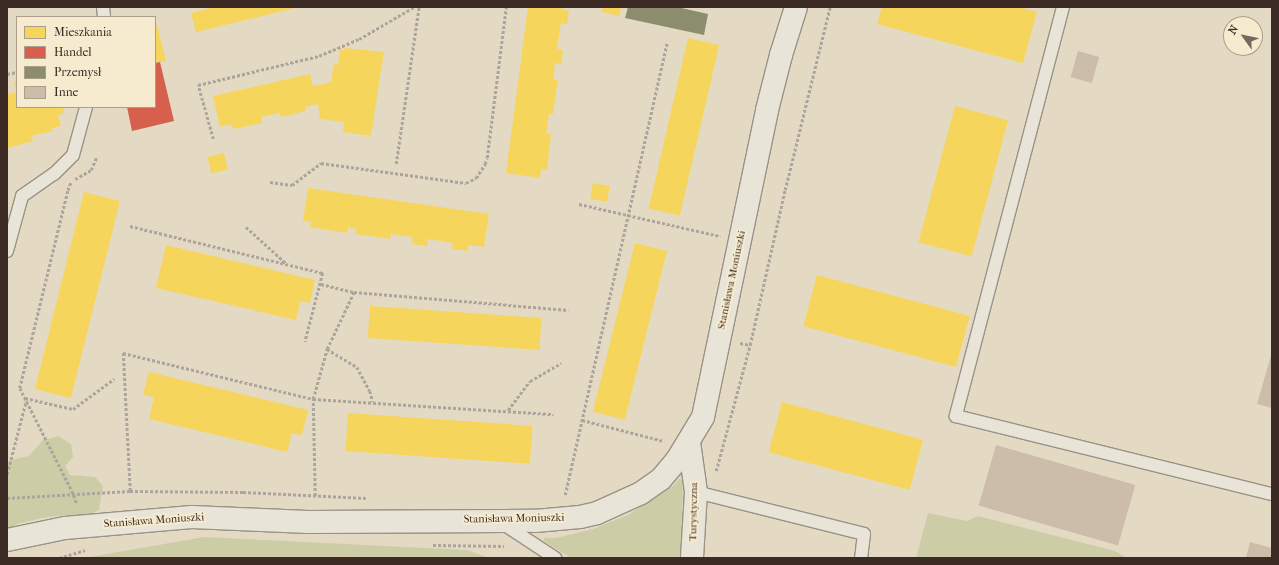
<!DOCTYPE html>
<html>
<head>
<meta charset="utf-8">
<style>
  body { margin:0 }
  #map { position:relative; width:1279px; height:565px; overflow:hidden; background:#e4dac3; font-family:"IM FELL French Canon",serif }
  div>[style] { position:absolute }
  .green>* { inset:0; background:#cccda6 }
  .homes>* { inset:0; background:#f6d55c; transform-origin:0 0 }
  .shops>* { inset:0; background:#d6604d }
  .industry>* { inset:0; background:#8c8c6e }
  .building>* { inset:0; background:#cbbdaa; transform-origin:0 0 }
  .path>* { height:2.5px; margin-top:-1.25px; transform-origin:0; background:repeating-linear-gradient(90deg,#aba59d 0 3px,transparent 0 5px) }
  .roads { filter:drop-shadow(1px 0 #9a9285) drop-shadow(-1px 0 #9a9285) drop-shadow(0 1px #9a9285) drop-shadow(0 -1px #9a9285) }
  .lane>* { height:12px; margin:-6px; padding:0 6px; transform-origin:6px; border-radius:6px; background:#e9e4d8 }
  .street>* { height:22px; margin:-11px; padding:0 11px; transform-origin:11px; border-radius:11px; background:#e9e4d8 }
  .secondary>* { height:22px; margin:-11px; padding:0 11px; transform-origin:11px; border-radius:11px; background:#e9e4d8 }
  span { translate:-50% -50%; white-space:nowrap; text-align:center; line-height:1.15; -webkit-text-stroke:4px #f7ebcf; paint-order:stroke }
  .street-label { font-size:11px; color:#3b2b24 }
  .frame { position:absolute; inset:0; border:8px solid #3b2b24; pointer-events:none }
  .legend { position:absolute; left:16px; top:16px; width:140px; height:92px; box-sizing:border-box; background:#f7ebcf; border:1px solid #ac9e8b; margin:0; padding:5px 7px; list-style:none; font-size:12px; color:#3b2b24 }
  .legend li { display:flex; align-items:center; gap:8px; height:20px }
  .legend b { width:20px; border:1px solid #ac9e8b }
  .north { position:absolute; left:1223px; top:16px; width:40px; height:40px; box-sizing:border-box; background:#f7ebcf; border:1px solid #ac9e8b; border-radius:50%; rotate:303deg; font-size:11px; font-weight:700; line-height:16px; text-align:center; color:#3b2b24 }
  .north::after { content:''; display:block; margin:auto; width:14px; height:18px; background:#76685c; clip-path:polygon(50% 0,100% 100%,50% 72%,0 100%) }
</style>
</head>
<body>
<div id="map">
  <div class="green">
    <i style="clip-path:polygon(58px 436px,71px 444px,73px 457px,65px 466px,70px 475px,95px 477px,103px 486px,99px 510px,86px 516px,66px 515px,42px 518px,17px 524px,7px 531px,7px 467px,10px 460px,29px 456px,43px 440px)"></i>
    <i style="clip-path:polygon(680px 478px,683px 481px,681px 558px,571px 558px,544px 541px,544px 538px,556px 538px,593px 529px,628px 515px,673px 486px)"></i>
    <i style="clip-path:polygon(928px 513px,967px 521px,978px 516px,1115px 551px,1127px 558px,916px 558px)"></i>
    <i style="clip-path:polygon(204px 537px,467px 550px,489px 558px,84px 558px)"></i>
  </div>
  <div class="homes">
    <i style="clip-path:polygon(215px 7px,295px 7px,295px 8px,196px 32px,191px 13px)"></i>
    <i style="clip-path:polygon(528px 7px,563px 7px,562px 10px,569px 11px,567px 24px,561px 23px,557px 49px,563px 50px,561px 64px,555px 63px,553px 79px,558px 80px,553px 114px,549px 114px,546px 134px,551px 134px,547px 170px,541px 169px,540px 178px,506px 173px)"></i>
    <i style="clip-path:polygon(603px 7px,621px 7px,619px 16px,602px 12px)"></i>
    <i style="clip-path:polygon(882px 7px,1019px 7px,1037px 12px,1023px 63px,877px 24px)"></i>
    <i style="clip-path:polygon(155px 25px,157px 25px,166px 61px,155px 63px)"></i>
    <i style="left:688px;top:38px;width:32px;height:175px;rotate:13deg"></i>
    <i style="clip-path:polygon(345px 48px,384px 52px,371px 136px,343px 132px,344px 122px,320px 119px,318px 104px,305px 107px,306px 111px,281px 117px,280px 113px,261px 117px,262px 123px,233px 129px,231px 124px,220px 127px,213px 96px,310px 74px,313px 86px,331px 82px,334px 64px,338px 65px,340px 50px,344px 50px)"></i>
    <i style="clip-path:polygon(17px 81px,17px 107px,63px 107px,64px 113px,58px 115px,61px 126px,52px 128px,53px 131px,31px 136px,33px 141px,7px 148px,7px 94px,16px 92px,14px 82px)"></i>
    <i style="left:955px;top:106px;width:55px;height:141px;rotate:15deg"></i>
    <i style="left:224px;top:153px;width:17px;height:17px;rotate:77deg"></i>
    <i style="left:593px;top:183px;width:17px;height:16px;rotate:10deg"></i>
    <i style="clip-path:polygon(308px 188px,489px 214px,484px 247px,468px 245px,467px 251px,452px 249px,453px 243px,428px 239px,427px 246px,412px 244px,413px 237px,391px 234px,390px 239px,355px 234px,356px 229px,348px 227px,347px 233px,310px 227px,311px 222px,303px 221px)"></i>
    <i style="left:84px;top:192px;width:37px;height:203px;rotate:14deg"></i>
    <i style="left:635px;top:243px;width:33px;height:174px;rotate:14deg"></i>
    <i style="clip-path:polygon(166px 245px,315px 280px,310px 303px,300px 301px,296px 320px,156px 288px)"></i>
    <i style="left:817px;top:275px;width:158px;height:53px;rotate:15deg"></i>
    <i style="left:370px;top:306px;width:172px;height:32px;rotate:4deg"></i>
    <i style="clip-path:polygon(149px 372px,308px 410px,302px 435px,292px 433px,287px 452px,149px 419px,154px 397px,143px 395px)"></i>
    <i style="left:782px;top:402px;width:146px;height:52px;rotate:15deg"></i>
    <i style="left:348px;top:413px;width:185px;height:38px;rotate:4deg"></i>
  </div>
  <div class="shops">
    <i style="clip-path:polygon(160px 62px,174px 121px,132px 131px,127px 107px,155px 107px,155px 63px)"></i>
  </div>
  <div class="industry">
    <i style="clip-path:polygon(628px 7px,677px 7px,708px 14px,704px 35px,625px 18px)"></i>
  </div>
  <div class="building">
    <i style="left:1078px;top:51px;width:22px;height:27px;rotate:16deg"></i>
    <i style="clip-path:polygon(1272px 352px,1272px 408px,1257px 404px)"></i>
    <i style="left:996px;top:445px;width:145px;height:63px;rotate:16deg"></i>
    <i style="clip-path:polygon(1250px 542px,1272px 548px,1272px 558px,1246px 558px)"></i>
  </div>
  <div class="path">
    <i style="left:7px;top:74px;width:10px;rotate:-11deg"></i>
    <i style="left:213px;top:139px;width:56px;rotate:-105.5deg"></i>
    <i style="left:198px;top:85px;width:124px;rotate:-13.5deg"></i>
    <i style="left:319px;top:56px;width:43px;rotate:-23deg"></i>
    <i style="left:359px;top:39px;width:64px;rotate:-30.2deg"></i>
    <i style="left:396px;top:164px;width:159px;rotate:-81.7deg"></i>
    <i style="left:75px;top:179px;width:18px;rotate:-29deg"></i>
    <i style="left:91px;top:170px;width:15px;rotate:-67deg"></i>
    <i style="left:270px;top:182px;width:22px;rotate:8deg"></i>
    <i style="left:292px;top:185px;width:36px;rotate:-37deg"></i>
    <i style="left:321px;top:163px;width:146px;rotate:7.9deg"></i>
    <i style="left:466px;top:183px;width:11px;rotate:-27deg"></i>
    <i style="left:476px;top:178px;width:17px;rotate:-57deg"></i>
    <i style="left:485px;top:164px;width:6px;rotate:-72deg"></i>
    <i style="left:487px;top:158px;width:152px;rotate:-82.8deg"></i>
    <i style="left:71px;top:183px;width:9px;rotate:111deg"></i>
    <i style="left:68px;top:191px;width:203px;rotate:103.7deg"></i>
    <i style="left:20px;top:388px;width:120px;rotate:63.2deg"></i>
    <i style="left:74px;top:495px;width:10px;rotate:73deg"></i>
    <i style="left:579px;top:204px;width:145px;rotate:12.8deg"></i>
    <i style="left:130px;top:226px;width:199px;rotate:13.7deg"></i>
    <i style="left:323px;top:273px;width:71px;rotate:104.6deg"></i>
    <i style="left:246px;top:227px;width:54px;rotate:42deg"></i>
    <i style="left:321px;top:284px;width:34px;rotate:14deg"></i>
    <i style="left:354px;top:292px;width:215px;rotate:4.8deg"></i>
    <i style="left:740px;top:343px;width:10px;rotate:11deg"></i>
    <i style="left:327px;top:349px;width:35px;rotate:31deg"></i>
    <i style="left:357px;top:367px;width:27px;rotate:62deg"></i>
    <i style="left:370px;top:391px;width:11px;rotate:75deg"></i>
    <i style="left:25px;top:398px;width:49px;rotate:12.9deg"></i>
    <i style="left:73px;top:409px;width:51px;rotate:-36.2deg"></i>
    <i style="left:508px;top:410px;width:36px;rotate:-53deg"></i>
    <i style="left:530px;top:381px;width:36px;rotate:-30deg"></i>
    <i style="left:582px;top:420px;width:85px;rotate:14.4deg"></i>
    <i style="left:716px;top:471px;width:131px;rotate:-74.9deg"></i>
    <i style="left:750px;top:345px;width:159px;rotate:-77.3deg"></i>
    <i style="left:785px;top:190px;width:188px;rotate:-76.2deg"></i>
    <i style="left:7px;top:474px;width:75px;rotate:-75.4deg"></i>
    <i style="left:130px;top:491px;width:138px;rotate:-92.9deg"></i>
    <i style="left:123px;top:353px;width:195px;rotate:13.6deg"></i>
    <i style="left:313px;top:399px;width:241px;rotate:3.6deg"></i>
    <i style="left:565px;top:495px;width:463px;rotate:-77.3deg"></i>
    <i style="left:315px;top:496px;width:97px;rotate:-91.2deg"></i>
    <i style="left:313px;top:399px;width:52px;rotate:-74.4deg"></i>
    <i style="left:327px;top:349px;width:63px;rotate:-64.7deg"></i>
    <i style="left:7px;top:498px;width:123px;rotate:-3.3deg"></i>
    <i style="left:130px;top:491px;width:113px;rotate:0.5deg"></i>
    <i style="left:243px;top:492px;width:123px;rotate:2.8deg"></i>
    <i style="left:433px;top:545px;width:71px;rotate:0.8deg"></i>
    <i style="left:59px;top:558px;width:27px;rotate:-17deg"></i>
  </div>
  <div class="roads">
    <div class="lane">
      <i style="left:103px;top:7px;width:10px;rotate:84deg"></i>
      <i style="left:1063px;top:7px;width:423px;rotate:104.7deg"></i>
      <i style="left:956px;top:416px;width:325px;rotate:13.9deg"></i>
      <i style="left:7px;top:251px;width:57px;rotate:-74.7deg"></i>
      <i style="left:22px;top:196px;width:39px;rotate:-35deg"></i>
      <i style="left:54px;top:174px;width:27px;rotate:-45deg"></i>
      <i style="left:73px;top:155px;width:50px;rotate:-74.8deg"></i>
      <i style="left:696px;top:492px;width:173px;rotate:14deg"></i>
      <i style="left:864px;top:534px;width:24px;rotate:97deg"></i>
      <i style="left:502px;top:523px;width:64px;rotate:33.4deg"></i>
    </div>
    <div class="street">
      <i style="left:689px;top:442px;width:50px;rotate:82deg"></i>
      <i style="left:696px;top:492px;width:66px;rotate:93.5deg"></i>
    </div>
    <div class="secondary">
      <i style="left:7px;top:540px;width:59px;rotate:-11.7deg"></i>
      <i style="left:65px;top:528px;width:127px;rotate:-5deg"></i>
      <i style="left:192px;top:517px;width:116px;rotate:2.5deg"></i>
      <i style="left:308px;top:522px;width:227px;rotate:-0.3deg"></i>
      <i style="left:535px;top:521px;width:45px;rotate:-5.1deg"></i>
      <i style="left:580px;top:517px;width:17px;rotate:-13deg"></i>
      <i style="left:597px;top:513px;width:48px;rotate:-24.4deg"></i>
      <i style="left:641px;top:493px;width:24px;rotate:-35deg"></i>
      <i style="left:661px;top:479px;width:25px;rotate:-50deg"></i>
      <i style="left:677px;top:460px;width:50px;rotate:-58.8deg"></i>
      <i style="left:703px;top:417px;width:314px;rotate:-78.2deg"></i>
      <i style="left:767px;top:110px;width:57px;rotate:-75.7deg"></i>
      <i style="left:781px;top:55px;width:50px;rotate:-72.6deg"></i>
    </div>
  </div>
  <div class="street-label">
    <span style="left:732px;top:280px;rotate:-78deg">Stanisława Moniuszki</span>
    <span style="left:694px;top:512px;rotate:-89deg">Turystyczna</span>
    <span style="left:514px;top:519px;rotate:-1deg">Stanisława Moniuszki</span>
    <span style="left:154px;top:521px;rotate:-4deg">Stanisława Moniuszki</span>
  </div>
  <div class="frame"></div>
  <ul class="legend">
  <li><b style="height:11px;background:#f6d55c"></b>Mieszkania</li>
  <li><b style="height:11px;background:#d6604d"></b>Handel</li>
  <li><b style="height:11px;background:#8c8c6e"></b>Przemysł</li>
  <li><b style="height:11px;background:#cbbdaa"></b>Inne</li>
  </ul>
  <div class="north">N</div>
</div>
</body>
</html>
